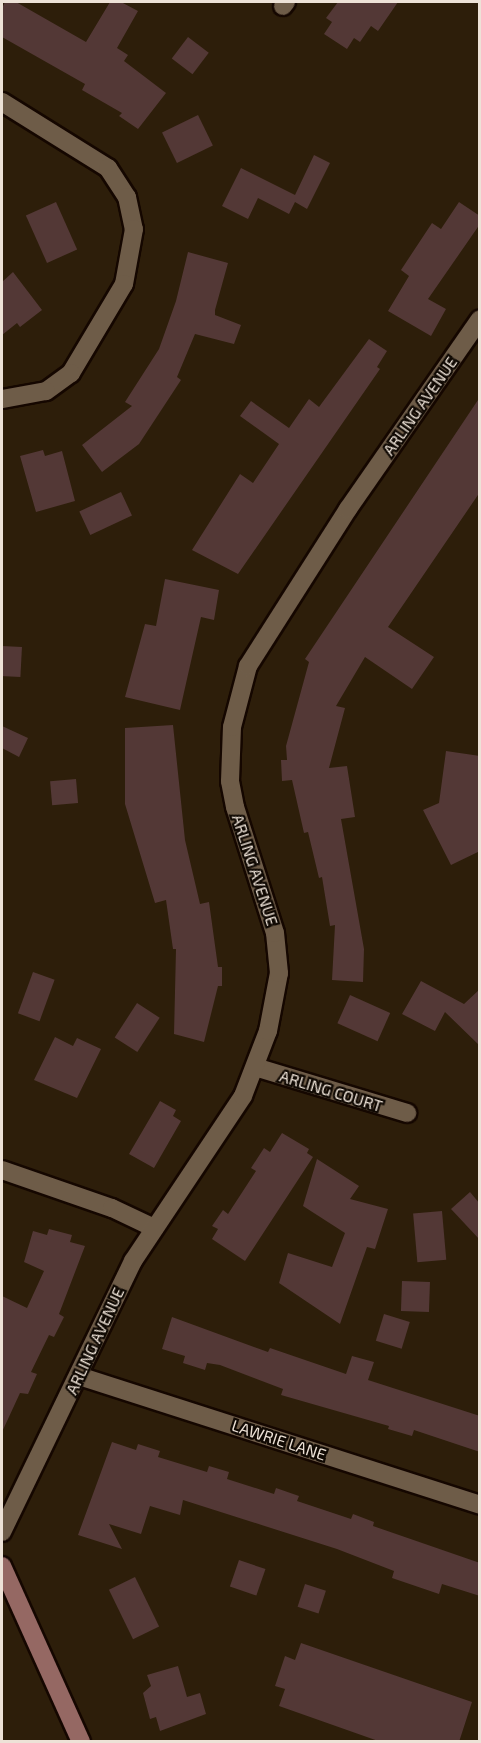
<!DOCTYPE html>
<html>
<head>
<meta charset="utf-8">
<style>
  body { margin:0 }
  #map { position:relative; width:481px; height:1743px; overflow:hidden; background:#2d1e0a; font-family:"Exo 2",sans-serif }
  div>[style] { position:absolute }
  .building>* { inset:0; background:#533836; transform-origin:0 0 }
  .roads { filter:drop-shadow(2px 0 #150700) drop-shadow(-2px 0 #150700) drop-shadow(0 2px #150700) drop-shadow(0 -2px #150700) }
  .street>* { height:18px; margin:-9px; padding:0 9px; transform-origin:9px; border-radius:9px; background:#6e5c48 }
  .secondary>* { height:18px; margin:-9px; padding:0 9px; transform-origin:9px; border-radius:9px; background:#956863 }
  span { translate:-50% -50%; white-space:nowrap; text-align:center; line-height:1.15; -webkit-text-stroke:4.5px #100903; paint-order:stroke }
  .street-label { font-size:16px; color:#ede2d7 }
  .frame { position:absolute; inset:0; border:3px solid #ede2d7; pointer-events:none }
</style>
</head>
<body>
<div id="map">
  <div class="building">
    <i style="clip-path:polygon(5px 2px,16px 2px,86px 42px,110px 2px,121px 2px,138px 11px,117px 48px,128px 55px,124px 61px,166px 93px,138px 129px,119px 116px,122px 113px,82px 90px,85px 84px,2px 37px,2px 8px)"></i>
    <i style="clip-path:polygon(338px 2px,398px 2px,378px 31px,371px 26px,360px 42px,354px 38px,347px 49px,324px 34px,332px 22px,326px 18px)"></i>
    <i style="left:188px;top:37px;width:26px;height:27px;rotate:37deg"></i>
    <i style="left:198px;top:115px;width:34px;height:40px;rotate:64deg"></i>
    <i style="clip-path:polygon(314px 155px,330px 163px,307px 209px,295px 202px,289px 214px,258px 198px,248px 219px,222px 206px,241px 168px,295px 195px)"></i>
    <i style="left:56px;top:202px;width:52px;height:33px;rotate:66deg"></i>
    <i style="clip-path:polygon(459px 202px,480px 216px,480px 224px,428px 299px,446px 309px,431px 336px,388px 311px,409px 276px,401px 270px,432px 223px,441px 229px)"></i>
    <i style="clip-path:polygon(188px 252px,228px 263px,215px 310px,215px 315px,241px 325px,234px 344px,195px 334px,177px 377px,181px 380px,139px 444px,102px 472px,82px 445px,132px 406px,125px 402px,159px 349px,176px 301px)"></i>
    <i style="clip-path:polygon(13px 272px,42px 310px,20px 327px,17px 323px,2px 335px,2px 282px)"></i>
    <i style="clip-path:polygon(369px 339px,387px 351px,377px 367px,380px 369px,238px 574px,192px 550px,240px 474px,253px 483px,279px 444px,240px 416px,251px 401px,289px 428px,309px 399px,319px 407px)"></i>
    <i style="clip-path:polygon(480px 397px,480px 492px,388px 627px,434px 657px,412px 689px,365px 657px,336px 706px,345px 708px,329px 768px,347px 766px,355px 817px,341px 819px,364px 949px,363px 982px,332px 980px,335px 925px,330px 926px,322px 877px,319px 878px,308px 832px,304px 833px,292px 780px,282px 781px,281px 760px,287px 760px,286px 746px,309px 662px,305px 659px)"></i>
    <i style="clip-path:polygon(43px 450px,45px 456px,62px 451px,75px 501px,36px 512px,20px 456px)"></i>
    <i style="left:121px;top:492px;width:26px;height:46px;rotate:65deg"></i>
    <i style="clip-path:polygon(165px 579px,219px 590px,214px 620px,201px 617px,180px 710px,125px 697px,145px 624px,156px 626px)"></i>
    <i style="left:2px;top:646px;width:20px;height:30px;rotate:3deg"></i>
    <i style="clip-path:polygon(173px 725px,185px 840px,200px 904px,209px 902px,218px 967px,222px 967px,222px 986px,218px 986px,204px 1042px,174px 1034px,176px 949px,173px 949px,166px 900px,155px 903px,125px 804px,125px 728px)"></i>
    <i style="clip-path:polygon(2px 726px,28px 738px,19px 757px,2px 748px)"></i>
    <i style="clip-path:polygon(446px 751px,480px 756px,480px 851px,451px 865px,423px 810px,439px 803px)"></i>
    <i style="left:76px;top:779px;width:24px;height:26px;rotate:85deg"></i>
    <i style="left:33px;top:972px;width:23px;height:44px;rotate:20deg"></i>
    <i style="clip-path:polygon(421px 981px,464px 1004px,480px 989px,480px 1046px,445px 1012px,435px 1031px,402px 1014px)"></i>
    <i style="left:350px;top:995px;width:44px;height:31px;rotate:24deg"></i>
    <i style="left:137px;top:1003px;width:27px;height:41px;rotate:33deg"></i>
    <i style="clip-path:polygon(55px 1037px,73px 1046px,77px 1038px,101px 1049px,77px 1098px,34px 1080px)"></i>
    <i style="clip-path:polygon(160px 1101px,176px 1110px,173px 1116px,181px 1121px,154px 1168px,129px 1154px)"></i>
    <i style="clip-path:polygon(282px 1133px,309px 1149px,307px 1153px,313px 1157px,245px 1261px,212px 1239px,218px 1229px,212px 1226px,223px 1210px,228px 1214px,256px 1171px,251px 1168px,264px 1148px,270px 1152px)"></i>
    <i style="clip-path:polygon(317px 1159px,359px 1186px,350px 1199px,388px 1209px,375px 1249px,367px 1247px,340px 1324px,279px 1283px,288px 1253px,332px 1267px,345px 1233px,303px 1206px)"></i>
    <i style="clip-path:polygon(470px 1192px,480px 1204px,480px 1240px,451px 1209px)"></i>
    <i style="left:442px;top:1211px;width:49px;height:29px;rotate:85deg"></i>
    <i style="clip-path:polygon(49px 1229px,72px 1235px,70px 1242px,85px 1246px,59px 1314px,64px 1317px,54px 1337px,49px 1335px,31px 1372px,37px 1374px,28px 1394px,20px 1393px,2px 1432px,2px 1296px,27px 1308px,44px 1271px,24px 1262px,33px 1231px,47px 1235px)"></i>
    <i style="left:402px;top:1281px;width:28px;height:30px;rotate:2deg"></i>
    <i style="left:384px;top:1314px;width:27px;height:28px;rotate:17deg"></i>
    <i style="clip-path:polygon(172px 1317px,268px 1352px,270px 1348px,346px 1374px,352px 1356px,374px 1362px,368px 1380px,480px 1416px,480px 1452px,414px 1430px,412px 1436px,388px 1429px,389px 1426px,281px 1395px,283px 1389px,220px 1365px,207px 1363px,205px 1370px,183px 1363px,185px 1356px,162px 1349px)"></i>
    <i style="clip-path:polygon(112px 1442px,136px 1450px,138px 1444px,160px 1451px,158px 1457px,207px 1472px,209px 1466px,229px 1472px,227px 1479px,274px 1494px,276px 1488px,299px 1496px,297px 1501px,351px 1519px,353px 1514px,374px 1522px,373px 1526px,480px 1563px,480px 1596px,442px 1584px,439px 1594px,392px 1578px,394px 1571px,337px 1549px,183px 1500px,180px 1515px,150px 1506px,141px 1534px,109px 1524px,122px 1549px,78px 1535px)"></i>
    <i style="left:239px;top:1560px;width:28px;height:28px;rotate:19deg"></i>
    <i style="left:135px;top:1577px;width:55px;height:29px;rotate:64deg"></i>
    <i style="left:305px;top:1584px;width:22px;height:24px;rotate:18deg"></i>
    <i style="clip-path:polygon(301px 1643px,472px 1702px,459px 1742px,381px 1742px,279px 1706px,285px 1689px,275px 1686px,285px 1656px,295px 1660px)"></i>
    <i style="clip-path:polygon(178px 1666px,187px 1697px,200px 1693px,206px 1714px,160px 1731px,156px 1717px,150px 1719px,143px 1693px,151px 1686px,147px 1675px)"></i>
  </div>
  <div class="roads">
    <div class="street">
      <i style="left:283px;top:6px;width:5px;rotate:-53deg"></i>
      <i style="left:2px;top:102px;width:125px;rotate:31.9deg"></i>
      <i style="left:108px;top:168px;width:35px;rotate:57deg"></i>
      <i style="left:127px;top:197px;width:33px;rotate:78deg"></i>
      <i style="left:134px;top:229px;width:56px;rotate:100.3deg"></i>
      <i style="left:124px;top:284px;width:104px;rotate:120.8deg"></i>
      <i style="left:71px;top:373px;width:31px;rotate:144deg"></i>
      <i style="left:46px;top:391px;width:45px;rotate:169.7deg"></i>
      <i style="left:255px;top:1067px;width:159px;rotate:16.8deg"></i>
      <i style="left:2px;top:1170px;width:116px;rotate:19.1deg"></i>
      <i style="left:112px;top:1208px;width:47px;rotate:25.5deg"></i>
      <i style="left:79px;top:1376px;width:421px;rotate:17.8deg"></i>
      <i style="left:2px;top:1532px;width:301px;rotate:-64.2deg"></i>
      <i style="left:133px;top:1261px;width:198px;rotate:-56.3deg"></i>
      <i style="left:243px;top:1096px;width:70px;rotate:-69deg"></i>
      <i style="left:268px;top:1031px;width:59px;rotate:-79.3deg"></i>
      <i style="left:279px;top:973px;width:40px;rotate:-95.7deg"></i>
      <i style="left:275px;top:933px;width:132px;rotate:-107.6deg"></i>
      <i style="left:235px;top:807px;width:26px;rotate:-101deg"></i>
      <i style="left:230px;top:781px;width:54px;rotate:-87.9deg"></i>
      <i style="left:232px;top:727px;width:63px;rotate:-75.3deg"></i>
      <i style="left:248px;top:666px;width:186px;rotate:-57.5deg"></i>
      <i style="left:348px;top:509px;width:231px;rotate:-55.2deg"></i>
    </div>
    <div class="secondary">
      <i style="left:2px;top:1566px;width:193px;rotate:65.8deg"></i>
    </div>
  </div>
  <div class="street-label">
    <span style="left:420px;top:406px;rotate:-55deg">ARLING AVENUE</span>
    <span style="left:255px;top:870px;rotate:72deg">ARLING AVENUE</span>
    <span style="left:331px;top:1091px;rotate:17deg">ARLING COURT</span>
    <span style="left:95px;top:1341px;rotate:-65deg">ARLING AVENUE</span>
    <span style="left:279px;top:1440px;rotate:18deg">LAWRIE LANE</span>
  </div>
  <div class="frame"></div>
</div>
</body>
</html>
